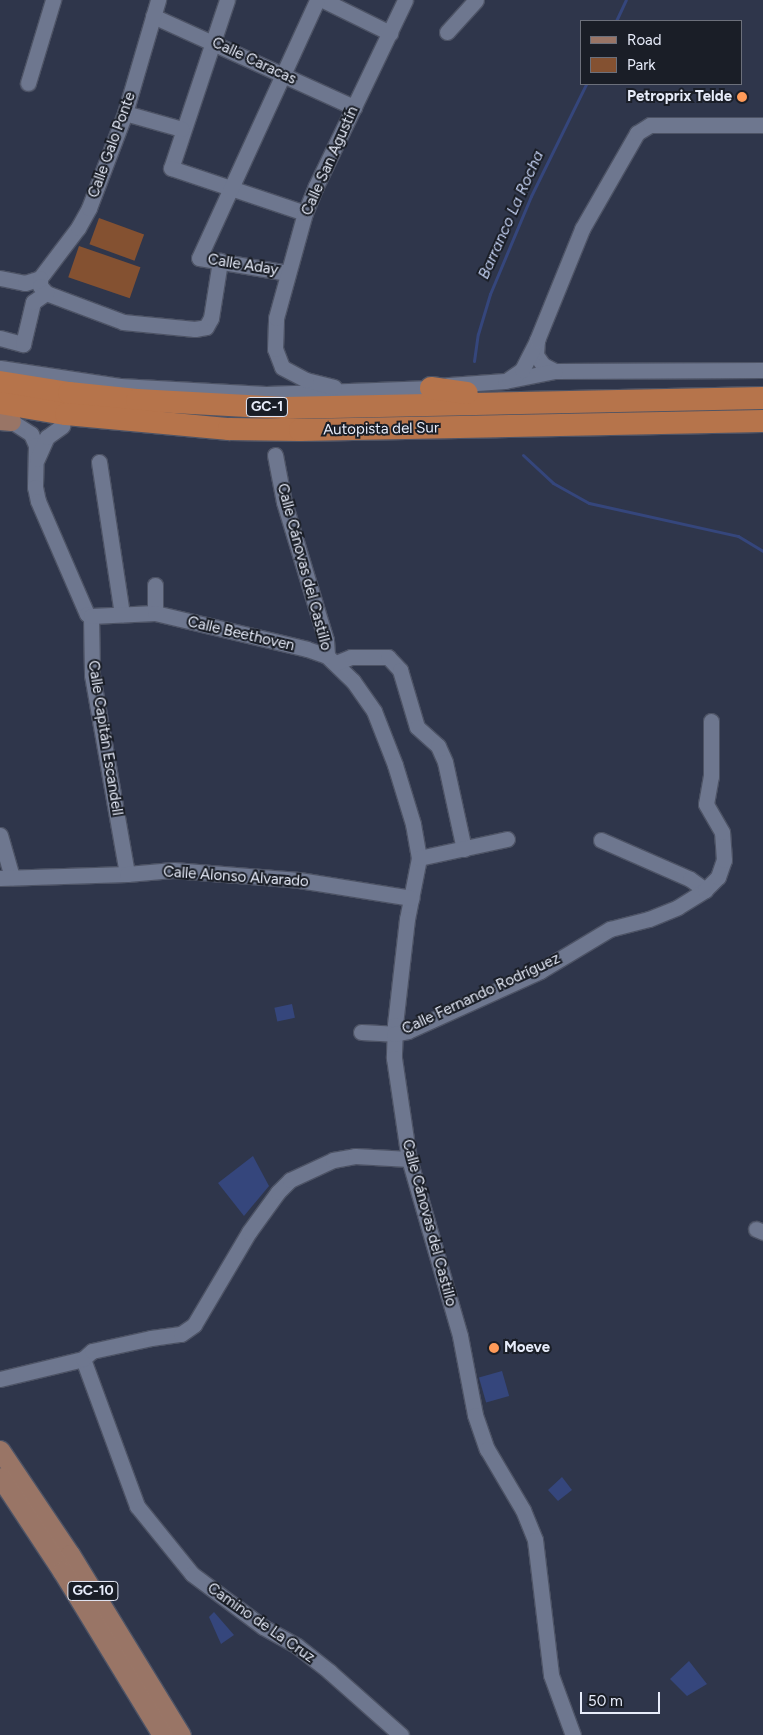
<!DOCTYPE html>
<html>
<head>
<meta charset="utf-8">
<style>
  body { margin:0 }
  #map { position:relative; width:763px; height:1735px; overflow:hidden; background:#2f364b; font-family:Figtree,sans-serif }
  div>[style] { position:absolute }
  .green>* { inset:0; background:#845131; transform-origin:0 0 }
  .water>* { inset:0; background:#35467c; transform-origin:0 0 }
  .stream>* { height:3px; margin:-1.5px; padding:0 1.5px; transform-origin:1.5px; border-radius:1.5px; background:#35467c }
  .roads { filter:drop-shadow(1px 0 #4d5365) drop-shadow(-1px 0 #4d5365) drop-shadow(0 1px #4d5365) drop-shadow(0 -1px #4d5365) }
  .minor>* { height:15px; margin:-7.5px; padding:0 7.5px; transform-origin:7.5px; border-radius:7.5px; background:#6e778f }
  .major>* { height:19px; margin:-9.5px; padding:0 9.5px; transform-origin:9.5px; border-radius:9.5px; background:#997566 }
  .highway>* { height:22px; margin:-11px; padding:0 11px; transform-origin:11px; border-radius:11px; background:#b6744b }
  .dots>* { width:14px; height:14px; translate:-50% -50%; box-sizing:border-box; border:2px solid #1a1e27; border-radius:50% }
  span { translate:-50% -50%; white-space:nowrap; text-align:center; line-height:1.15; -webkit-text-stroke:4px #1a1e27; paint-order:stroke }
  .shield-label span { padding:1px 4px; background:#1a1e27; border:1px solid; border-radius:4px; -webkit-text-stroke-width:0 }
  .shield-label { font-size:14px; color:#e7ecfa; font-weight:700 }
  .street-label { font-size:15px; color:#e7ecfa }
  .poi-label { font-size:15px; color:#e7ecfa; font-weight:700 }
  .right { translate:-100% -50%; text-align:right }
  .left { translate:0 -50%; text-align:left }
  .water-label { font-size:16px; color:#c3d0f2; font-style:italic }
  .legend { position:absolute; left:580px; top:20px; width:162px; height:65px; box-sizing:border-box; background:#1a1e27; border:1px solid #6c707b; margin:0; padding:6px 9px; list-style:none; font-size:15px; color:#e7ecfa }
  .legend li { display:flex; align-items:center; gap:10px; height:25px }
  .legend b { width:25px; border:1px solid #6c707b }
  .scale { position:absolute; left:580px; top:1692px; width:80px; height:22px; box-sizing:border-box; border:2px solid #e7ecfa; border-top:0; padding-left:6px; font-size:15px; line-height:18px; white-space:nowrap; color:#e7ecfa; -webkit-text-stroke:4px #1a1e27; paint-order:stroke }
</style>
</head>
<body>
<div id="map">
  <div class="green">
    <i style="left:99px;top:218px;width:48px;height:28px;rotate:20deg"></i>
    <i style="left:79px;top:246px;width:65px;height:33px;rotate:19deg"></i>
  </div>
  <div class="water">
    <i style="left:292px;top:1004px;width:14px;height:18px;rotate:78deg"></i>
    <i style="clip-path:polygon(253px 1156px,269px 1186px,244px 1216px,218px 1183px)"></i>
    <i style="left:502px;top:1371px;width:26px;height:24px;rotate:74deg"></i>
    <i style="clip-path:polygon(562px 1477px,572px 1490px,558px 1501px,548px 1490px)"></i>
    <i style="clip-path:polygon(214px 1612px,234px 1635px,221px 1644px,209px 1617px)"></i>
    <i style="clip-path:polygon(689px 1661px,707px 1684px,687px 1696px,670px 1679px)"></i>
  </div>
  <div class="stream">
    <i style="left:616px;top:21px;width:23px;rotate:-65deg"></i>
    <i style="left:474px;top:361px;width:27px;rotate:-82deg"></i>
    <i style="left:478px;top:334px;width:42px;rotate:-73.3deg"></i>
    <i style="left:490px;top:294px;width:106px;rotate:-67.3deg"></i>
    <i style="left:531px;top:196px;width:125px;rotate:-63.8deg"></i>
    <i style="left:523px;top:455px;width:41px;rotate:43deg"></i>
    <i style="left:553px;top:483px;width:41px;rotate:29.1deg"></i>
    <i style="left:589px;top:503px;width:153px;rotate:12.5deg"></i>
    <i style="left:738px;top:536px;width:29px;rotate:31deg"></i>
  </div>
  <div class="roads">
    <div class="minor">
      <i style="left:227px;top:0;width:177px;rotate:108.4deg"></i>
      <i style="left:171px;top:168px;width:141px;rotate:18.6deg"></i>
      <i style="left:323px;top:0;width:75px;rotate:26.2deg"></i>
      <i style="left:153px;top:16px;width:221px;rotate:24.4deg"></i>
      <i style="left:447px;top:32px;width:43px;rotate:-47.8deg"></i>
      <i style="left:28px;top:83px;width:87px;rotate:-73.2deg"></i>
      <i style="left:125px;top:113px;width:59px;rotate:15.7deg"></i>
      <i style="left:288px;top:273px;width:90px;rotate:-170.4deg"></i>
      <i style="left:199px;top:258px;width:284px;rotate:-65.4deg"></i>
      <i style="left:0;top:278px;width:25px;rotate:11deg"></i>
      <i style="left:25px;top:283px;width:16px;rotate:-18deg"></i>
      <i style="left:40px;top:278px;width:63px;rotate:-52.8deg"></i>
      <i style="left:78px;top:228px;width:23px;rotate:-61deg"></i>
      <i style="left:89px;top:208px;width:102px;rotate:-69.2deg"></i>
      <i style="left:125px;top:113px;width:118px;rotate:-73.7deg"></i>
      <i style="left:40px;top:278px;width:8px;rotate:90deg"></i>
      <i style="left:40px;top:286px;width:9px;rotate:49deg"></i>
      <i style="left:46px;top:293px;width:82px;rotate:20.6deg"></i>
      <i style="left:123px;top:322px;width:72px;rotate:5.6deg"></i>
      <i style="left:195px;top:329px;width:11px;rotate:-10deg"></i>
      <i style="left:206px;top:327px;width:10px;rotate:-61deg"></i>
      <i style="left:211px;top:318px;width:58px;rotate:-81deg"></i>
      <i style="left:0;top:338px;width:24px;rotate:15deg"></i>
      <i style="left:23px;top:344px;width:43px;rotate:-76.6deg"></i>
      <i style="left:33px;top:302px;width:16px;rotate:-35deg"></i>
      <i style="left:537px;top:340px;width:15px;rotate:94deg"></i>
      <i style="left:536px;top:355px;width:12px;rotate:55deg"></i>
      <i style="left:543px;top:365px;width:13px;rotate:27deg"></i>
      <i style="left:555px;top:371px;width:208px;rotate:-0.3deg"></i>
      <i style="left:0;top:368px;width:121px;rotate:8.5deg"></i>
      <i style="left:120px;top:386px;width:146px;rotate:3.1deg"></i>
      <i style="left:266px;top:394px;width:165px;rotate:-2.1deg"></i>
      <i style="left:431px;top:388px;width:18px;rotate:-9deg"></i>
      <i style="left:449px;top:385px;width:56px;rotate:-4.1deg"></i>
      <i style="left:505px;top:381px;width:51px;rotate:-11.3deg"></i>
      <i style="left:509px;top:379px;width:16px;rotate:-35deg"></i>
      <i style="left:522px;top:370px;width:34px;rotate:-63deg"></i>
      <i style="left:537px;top:340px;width:120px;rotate:-67.9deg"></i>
      <i style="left:582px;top:229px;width:111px;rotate:-60.2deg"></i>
      <i style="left:637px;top:133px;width:15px;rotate:-32deg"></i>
      <i style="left:650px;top:125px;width:113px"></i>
      <i style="left:334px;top:387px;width:29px;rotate:-166deg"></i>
      <i style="left:306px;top:380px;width:27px;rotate:-152deg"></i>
      <i style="left:282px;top:367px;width:19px;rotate:-111deg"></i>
      <i style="left:275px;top:349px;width:31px;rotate:-88deg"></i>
      <i style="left:276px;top:318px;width:109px;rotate:-74.6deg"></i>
      <i style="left:305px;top:213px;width:29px;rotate:-68deg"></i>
      <i style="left:316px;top:186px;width:206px;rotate:-64.4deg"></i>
      <i style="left:11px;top:421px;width:24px;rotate:33deg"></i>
      <i style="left:31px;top:434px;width:12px;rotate:66deg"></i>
      <i style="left:36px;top:445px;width:42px;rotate:91.4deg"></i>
      <i style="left:35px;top:487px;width:14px;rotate:78deg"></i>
      <i style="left:38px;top:501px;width:123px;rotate:66.6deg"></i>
      <i style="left:87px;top:614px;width:4px;rotate:27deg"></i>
      <i style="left:91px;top:616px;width:59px;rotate:89deg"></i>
      <i style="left:92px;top:675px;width:202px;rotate:80deg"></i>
      <i style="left:275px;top:455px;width:48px;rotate:79.2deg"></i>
      <i style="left:284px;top:502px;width:144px;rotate:73.1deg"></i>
      <i style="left:326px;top:640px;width:16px;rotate:86deg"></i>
      <i style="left:327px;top:656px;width:36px;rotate:44deg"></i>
      <i style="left:353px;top:681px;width:37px;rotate:55deg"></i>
      <i style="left:374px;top:711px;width:58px;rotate:68.7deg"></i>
      <i style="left:395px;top:765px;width:62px;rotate:73deg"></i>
      <i style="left:413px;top:824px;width:35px;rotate:80deg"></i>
      <i style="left:419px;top:858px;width:62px;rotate:101.1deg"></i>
      <i style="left:407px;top:919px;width:107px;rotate:96.5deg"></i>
      <i style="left:395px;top:1025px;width:33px;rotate:92deg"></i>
      <i style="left:394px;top:1058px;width:102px;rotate:81.6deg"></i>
      <i style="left:409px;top:1159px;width:184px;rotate:73.9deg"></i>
      <i style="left:460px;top:1336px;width:80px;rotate:79.2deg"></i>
      <i style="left:475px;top:1415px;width:36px;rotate:71deg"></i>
      <i style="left:487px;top:1449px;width:71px;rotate:59.5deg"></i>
      <i style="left:523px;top:1510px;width:32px;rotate:68deg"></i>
      <i style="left:535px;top:1540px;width:136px;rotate:83.2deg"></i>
      <i style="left:551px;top:1675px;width:64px;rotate:69.9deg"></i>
      <i style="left:37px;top:459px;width:24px;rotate:-66deg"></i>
      <i style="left:47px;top:437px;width:19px;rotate:-36deg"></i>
      <i style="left:99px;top:462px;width:154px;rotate:81.4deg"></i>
      <i style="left:155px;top:613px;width:28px;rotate:-90deg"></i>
      <i style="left:91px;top:616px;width:64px;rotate:-2.7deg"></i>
      <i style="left:155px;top:613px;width:156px;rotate:13.3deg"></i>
      <i style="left:307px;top:649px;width:21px;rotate:19deg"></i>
      <i style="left:336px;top:663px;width:16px;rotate:-22deg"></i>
      <i style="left:351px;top:657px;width:37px"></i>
      <i style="left:388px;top:657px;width:18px;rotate:47deg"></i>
      <i style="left:400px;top:670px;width:59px;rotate:73.4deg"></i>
      <i style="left:417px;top:727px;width:28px;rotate:42deg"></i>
      <i style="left:438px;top:746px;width:17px;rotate:66deg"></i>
      <i style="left:445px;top:762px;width:89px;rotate:77.7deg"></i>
      <i style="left:0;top:835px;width:44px;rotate:74.1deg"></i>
      <i style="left:601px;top:840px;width:97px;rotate:23.7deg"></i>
      <i style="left:690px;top:879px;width:19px;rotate:36deg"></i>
      <i style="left:419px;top:858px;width:90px;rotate:-12.2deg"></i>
      <i style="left:0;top:878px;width:127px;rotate:-1.8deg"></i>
      <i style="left:127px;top:874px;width:46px;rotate:-5deg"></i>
      <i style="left:173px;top:870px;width:126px;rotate:4.5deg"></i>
      <i style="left:299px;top:880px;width:114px;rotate:9.1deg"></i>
      <i style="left:361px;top:1032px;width:33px;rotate:3deg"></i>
      <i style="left:394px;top:1034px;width:14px;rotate:-12deg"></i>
      <i style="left:408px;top:1031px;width:145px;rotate:-24.4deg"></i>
      <i style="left:540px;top:971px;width:82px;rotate:-31deg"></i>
      <i style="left:610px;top:929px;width:40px;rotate:-14.4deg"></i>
      <i style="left:649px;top:919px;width:31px;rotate:-22deg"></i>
      <i style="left:678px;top:907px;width:32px;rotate:-32deg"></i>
      <i style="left:705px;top:890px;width:18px;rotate:-45deg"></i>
      <i style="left:718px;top:877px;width:18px;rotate:-71deg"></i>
      <i style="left:724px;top:860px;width:28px;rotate:-94deg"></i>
      <i style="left:722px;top:832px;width:32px;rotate:-120deg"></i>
      <i style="left:706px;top:804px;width:28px;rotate:-80deg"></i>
      <i style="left:711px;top:776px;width:55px;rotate:-90deg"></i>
      <i style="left:756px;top:1229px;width:8px;rotate:23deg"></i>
      <i style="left:83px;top:1359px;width:157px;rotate:69.8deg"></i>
      <i style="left:137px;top:1506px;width:87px;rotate:51deg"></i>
      <i style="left:192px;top:1574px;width:89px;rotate:36.7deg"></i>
      <i style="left:263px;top:1627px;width:39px;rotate:29deg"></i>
      <i style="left:297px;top:1646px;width:42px;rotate:38.2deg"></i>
      <i style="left:330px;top:1672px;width:95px;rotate:41.6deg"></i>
      <i style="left:0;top:1379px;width:85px;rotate:-13.5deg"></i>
      <i style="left:83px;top:1359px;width:12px;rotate:-42deg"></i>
      <i style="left:92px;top:1351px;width:60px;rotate:-12.4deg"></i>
      <i style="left:151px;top:1338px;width:30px;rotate:-8deg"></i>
      <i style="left:181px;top:1334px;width:16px;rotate:-35deg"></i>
      <i style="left:194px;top:1325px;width:108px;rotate:-59.4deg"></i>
      <i style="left:249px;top:1232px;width:49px;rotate:-54.1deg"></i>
      <i style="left:278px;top:1192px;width:17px;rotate:-45deg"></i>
      <i style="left:290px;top:1180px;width:47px;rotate:-24.9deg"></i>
      <i style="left:333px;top:1160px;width:22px;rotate:-10deg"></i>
      <i style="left:355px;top:1156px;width:54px;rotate:3.2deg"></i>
    </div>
    <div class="major">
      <i style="left:0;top:420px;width:11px;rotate:5deg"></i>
      <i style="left:0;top:1450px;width:125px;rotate:56.1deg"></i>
      <i style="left:70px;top:1554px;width:212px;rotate:58.5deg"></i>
      <i style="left:0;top:1477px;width:113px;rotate:56.6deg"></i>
      <i style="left:62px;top:1571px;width:192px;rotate:58.6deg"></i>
    </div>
    <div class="highway">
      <i style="left:0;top:382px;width:70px;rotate:9.1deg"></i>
      <i style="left:69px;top:393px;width:68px;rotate:5.9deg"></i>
      <i style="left:137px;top:400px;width:147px;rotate:3.1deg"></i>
      <i style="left:284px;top:408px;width:479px;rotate:-1.2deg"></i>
      <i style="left:431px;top:388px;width:36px;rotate:8deg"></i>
      <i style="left:0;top:403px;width:67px;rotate:9.5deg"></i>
      <i style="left:66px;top:414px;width:164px;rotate:5.3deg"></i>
      <i style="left:229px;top:429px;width:71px;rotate:0.8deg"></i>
      <i style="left:300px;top:430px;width:463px;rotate:-1.1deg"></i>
    </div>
  </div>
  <div class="dots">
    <i style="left:742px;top:97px;background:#ff9b59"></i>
    <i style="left:494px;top:1348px;background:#ff9b59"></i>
  </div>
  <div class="shield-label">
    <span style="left:267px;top:407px">GC-1</span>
    <span style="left:93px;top:1591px">GC-10</span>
  </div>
  <div class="street-label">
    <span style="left:254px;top:61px;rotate:25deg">Calle Caracas</span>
    <span style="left:112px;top:145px;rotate:-70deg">Calle Galo Ponte</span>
    <span style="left:330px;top:161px;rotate:-66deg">Calle San Agustín</span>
    <span style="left:243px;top:265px;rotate:9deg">Calle Aday</span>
    <span style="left:381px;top:429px;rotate:-1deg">Autopista del Sur</span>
    <span style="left:304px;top:567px;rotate:75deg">Calle Cánovas del Castillo</span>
    <span style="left:241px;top:634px;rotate:13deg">Calle Beethoven</span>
    <span style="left:105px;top:738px;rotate:81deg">Calle Capitán Escandell</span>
    <span style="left:236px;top:877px;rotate:4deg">Calle Alonso Alvarado</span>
    <span style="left:481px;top:994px;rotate:-25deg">Calle Fernando Rodríguez</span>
    <span style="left:429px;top:1223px;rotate:75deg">Calle Cánovas del Castillo</span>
    <span style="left:261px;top:1623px;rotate:35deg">Camino de La Cruz</span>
  </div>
  <div class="poi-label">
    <span class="right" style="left:732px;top:97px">Petroprix Telde</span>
    <span class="left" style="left:504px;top:1348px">Moeve</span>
  </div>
  <div class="water-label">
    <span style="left:511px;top:215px;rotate:-66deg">Barranco La Rocha</span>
  </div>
  <ul class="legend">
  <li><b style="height:6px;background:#997566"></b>Road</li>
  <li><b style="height:14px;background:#845131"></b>Park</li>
  </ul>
  <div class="scale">50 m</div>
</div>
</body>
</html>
